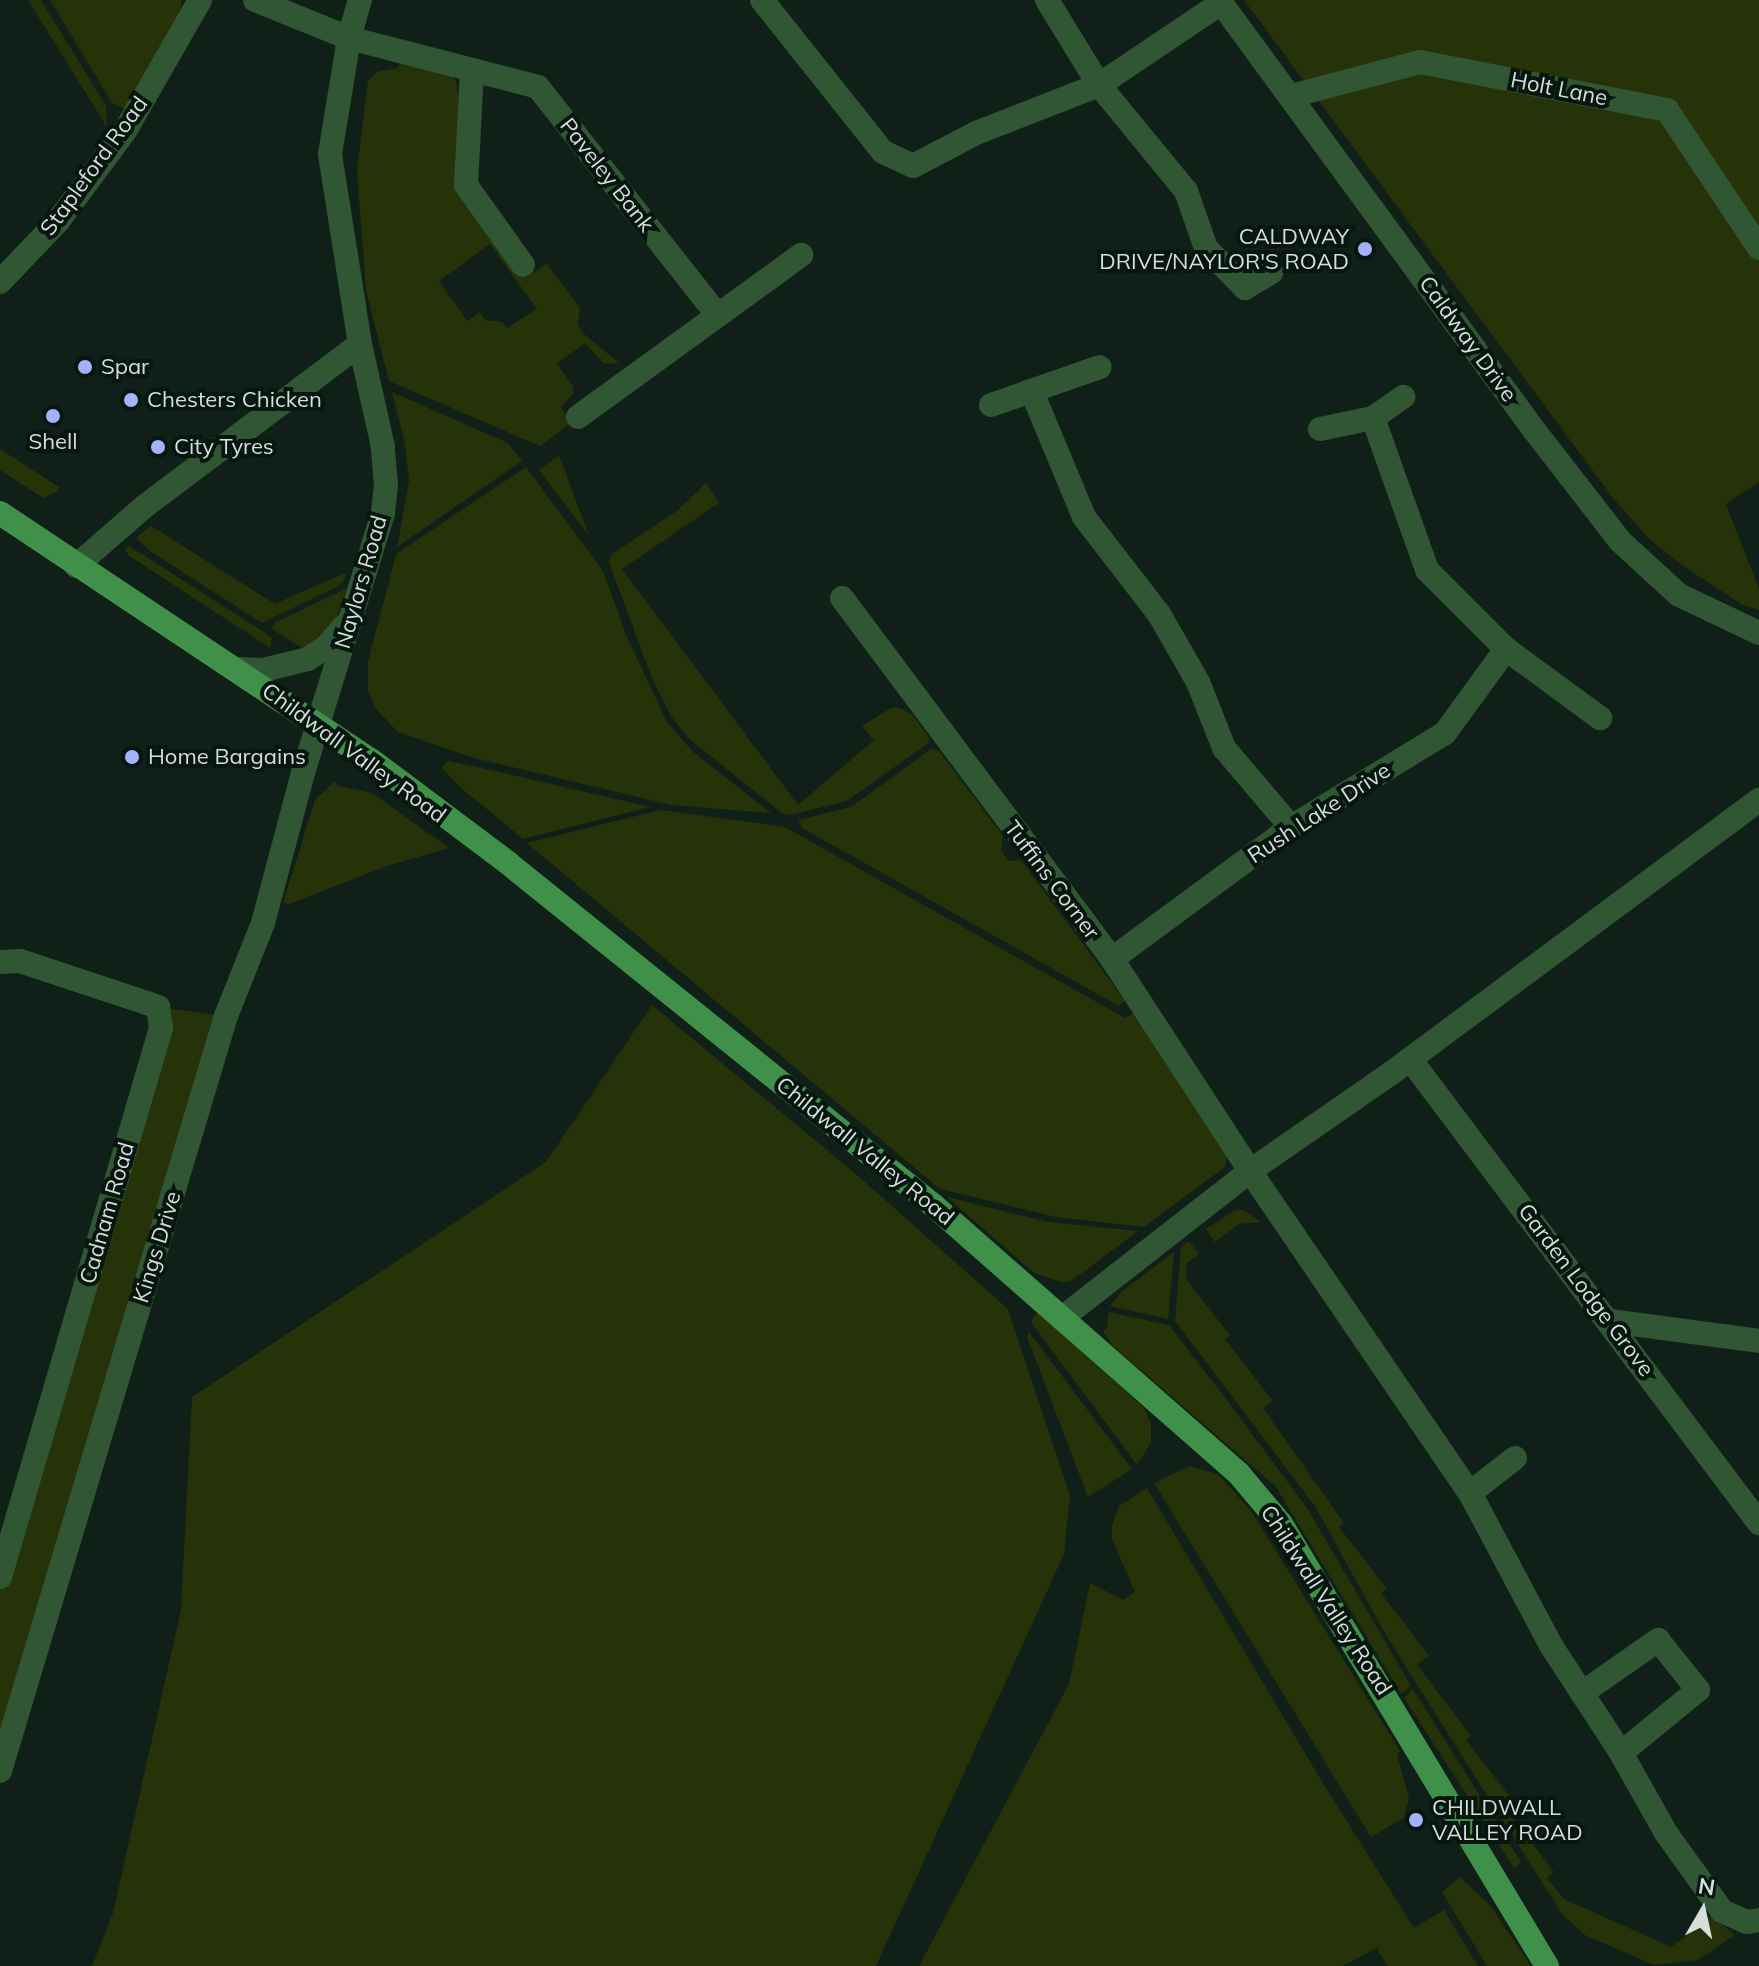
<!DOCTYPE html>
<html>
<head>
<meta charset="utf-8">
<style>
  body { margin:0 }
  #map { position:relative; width:1759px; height:1966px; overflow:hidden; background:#111f19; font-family:Mulish,sans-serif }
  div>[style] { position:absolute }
  .green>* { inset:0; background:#263208 }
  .minor>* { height:24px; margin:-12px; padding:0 12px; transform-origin:12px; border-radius:12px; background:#315634 }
  .major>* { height:24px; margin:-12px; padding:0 12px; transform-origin:12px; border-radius:12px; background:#3f9048 }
  .dots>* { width:22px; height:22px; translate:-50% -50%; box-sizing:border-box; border:4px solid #081610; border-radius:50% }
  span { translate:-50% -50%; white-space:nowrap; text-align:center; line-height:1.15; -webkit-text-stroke:8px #081610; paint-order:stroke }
  .street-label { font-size:22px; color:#d5deda }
  .poi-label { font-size:22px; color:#d5deda }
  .right { translate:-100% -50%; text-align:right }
  .left { translate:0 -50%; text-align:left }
  .north { position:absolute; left:1663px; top:1870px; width:80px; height:80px; -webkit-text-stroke:6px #081610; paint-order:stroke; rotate:9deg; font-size:22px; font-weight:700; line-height:32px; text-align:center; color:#d5deda }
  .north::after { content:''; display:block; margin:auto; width:28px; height:36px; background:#d5deda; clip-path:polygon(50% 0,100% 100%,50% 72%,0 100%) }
</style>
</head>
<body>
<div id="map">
  <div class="green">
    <i style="clip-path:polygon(28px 0,41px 0,106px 106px,107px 127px)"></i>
    <i style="clip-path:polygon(50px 0,181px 0,181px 9px,131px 112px,112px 103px)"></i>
    <i style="clip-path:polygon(1244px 0,1759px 0,1759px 482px,1726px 504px,1759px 589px,1759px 610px,1743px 605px,1683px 566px,1649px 539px,1613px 498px)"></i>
    <i style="clip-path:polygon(evenodd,400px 62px,452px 76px,456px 81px,474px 206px,527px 277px,547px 264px,580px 308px,578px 324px,584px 334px,619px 363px,604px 364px,585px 343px,557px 364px,573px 386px,573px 394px,561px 407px,571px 423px,540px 446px,389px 381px,366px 290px,357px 170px,368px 81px,377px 72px,398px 68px,400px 62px,490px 244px,537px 309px,507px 328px,502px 322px,485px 320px,480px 312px,467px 321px,439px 281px,490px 244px)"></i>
    <i style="clip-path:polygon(392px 392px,508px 443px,522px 461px,397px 547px,409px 481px,405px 444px)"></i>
    <i style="clip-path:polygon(0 449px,59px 487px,58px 491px,43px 498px,0 470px)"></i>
    <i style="clip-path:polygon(559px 455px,589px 536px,539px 470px)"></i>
    <i style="clip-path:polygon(526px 467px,603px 571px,627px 637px,667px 722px,693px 752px,771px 813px,671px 805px,474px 758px,398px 732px,375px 708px,368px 690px,368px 662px,396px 554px)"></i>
    <i style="clip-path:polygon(706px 483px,719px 503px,622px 569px,798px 805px,874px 740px,862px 726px,891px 708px,900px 708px,913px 715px,930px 739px,927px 744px,847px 801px,790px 815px,782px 813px,688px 738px,671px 716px,651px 676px,609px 562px,612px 554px,678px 510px)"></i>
    <i style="clip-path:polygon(151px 526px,275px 604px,345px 573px,345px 579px,340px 585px,262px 623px,150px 551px,136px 538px)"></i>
    <i style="clip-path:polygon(129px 546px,264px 632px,272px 638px,270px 648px,128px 555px,125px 549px)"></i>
    <i style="clip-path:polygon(347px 588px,335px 621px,310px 645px,302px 648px,272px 629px,274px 623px)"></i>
    <i style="clip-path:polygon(931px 749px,939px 751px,1003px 836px,1001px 851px,1009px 861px,1021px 860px,1125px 1001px,1119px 1006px,802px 828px,798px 820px,851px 807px)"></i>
    <i style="clip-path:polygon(448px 761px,482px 768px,650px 807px,523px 839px,460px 787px,442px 768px)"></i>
    <i style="clip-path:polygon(335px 781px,337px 786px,372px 793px,449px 848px,387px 866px,289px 904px,283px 903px,315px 800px)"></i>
    <i style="clip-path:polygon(661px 810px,785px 827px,1125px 1018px,1134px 1013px,1227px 1155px,1225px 1167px,1144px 1227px,1056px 1217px,940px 1189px,527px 843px)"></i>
    <i style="clip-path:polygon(652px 1005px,857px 1175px,1008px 1309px,1070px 1495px,1064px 1554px,876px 1966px,92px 1966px,113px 1913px,181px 1610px,192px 1397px,546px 1162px)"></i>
    <i style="clip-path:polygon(158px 1007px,226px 1016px,0 1756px,0 1543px)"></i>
    <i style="clip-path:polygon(947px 1197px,1048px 1222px,1138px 1231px,1082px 1273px,1070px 1281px,1061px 1282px,1034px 1273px)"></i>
    <i style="clip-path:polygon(1235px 1210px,1244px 1210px,1261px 1222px,1239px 1224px,1215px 1242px,1206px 1229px)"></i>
    <i style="clip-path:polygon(1189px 1241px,1199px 1254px,1187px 1263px,1186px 1279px,1230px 1335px,1225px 1339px,1273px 1401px,1263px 1408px,1344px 1523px,1339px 1527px,1387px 1589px,1381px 1593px,1429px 1656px,1417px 1665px,1471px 1736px,1466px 1740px,1514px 1802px,1506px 1809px,1554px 1872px,1547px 1878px,1564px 1899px,1671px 1947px,1711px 1916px,1735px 1935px,1698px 1960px,1654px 1965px,1585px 1935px,1562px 1914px,1387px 1637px,1315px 1506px,1175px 1321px,1181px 1247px)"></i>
    <i style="clip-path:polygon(1174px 1252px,1168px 1319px,1110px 1306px,1122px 1291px)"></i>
    <i style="clip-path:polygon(1037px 1312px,1144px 1408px,1151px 1424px,1151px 1442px,1137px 1465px,1031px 1322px)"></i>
    <i style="clip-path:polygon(1108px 1312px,1169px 1325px,1220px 1391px,1307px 1508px,1411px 1686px,1401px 1694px,1276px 1487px,1112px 1345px,1103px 1332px,1107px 1328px)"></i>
    <i style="clip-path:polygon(1029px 1332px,1132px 1469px,1088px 1497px,1027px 1337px)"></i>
    <i style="clip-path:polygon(1189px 1466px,1218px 1474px,1252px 1512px,1400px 1751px,1397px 1755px,1409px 1798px,1404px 1818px,1371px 1837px,1154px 1483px)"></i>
    <i style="clip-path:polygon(1147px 1488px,1321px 1780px,1414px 1928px,1444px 1910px,1478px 1966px,1388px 1966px,1377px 1950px,1382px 1945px,1343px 1966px,919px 1966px,1069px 1684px,1090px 1583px,1123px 1600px,1135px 1592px,1112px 1539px,1112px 1526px,1119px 1506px)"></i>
    <i style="clip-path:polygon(1413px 1689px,1521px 1862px,1514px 1868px,1404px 1698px)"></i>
    <i style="clip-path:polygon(1460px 1877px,1490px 1905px,1531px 1966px,1487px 1966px,1442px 1892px)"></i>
  </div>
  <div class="minor">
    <i style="left:255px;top:0;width:101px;rotate:22deg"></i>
    <i style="left:349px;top:38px;width:195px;rotate:14.5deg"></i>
    <i style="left:538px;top:87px;width:291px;rotate:51.8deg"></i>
    <i style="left:762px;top:0;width:194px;rotate:51.5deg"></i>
    <i style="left:883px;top:152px;width:33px;rotate:25deg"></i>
    <i style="left:913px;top:166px;width:71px;rotate:-27.6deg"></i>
    <i style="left:976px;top:133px;width:132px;rotate:-21.3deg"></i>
    <i style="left:1099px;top:85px;width:147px;rotate:-33.9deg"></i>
    <i style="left:1047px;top:0;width:100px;rotate:58.5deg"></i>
    <i style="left:1099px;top:85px;width:137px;rotate:50.6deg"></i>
    <i style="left:1186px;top:191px;width:60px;rotate:70.7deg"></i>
    <i style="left:1206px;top:248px;width:56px;rotate:45.7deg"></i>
    <i style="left:1245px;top:288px;width:31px;rotate:-31deg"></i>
    <i style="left:1219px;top:0;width:533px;rotate:53.78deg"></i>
    <i style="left:1534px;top:430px;width:140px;rotate:52.2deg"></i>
    <i style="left:1620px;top:541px;width:80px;rotate:42.5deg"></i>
    <i style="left:1679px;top:595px;width:89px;rotate:25.4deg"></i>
    <i style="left:472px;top:70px;width:115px;rotate:93deg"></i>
    <i style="left:466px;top:185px;width:98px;rotate:54.5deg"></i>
    <i style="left:1291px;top:96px;width:133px;rotate:-14.8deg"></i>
    <i style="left:1420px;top:62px;width:252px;rotate:11deg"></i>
    <i style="left:1667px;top:110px;width:166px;rotate:56.3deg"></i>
    <i style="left:0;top:282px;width:84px;rotate:-46.4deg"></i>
    <i style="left:58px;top:221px;width:112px;rotate:-53.3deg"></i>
    <i style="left:125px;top:131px;width:151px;rotate:-60.2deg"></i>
    <i style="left:1032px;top:392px;width:135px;rotate:67.4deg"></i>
    <i style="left:1084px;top:517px;width:123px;rotate:52.3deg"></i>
    <i style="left:1159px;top:614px;width:78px;rotate:60.2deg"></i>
    <i style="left:1198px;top:682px;width:71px;rotate:68.5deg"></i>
    <i style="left:1224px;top:748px;width:104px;rotate:49.7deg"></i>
    <i style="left:991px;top:405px;width:115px;rotate:-19.2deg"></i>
    <i style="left:578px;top:417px;width:276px;rotate:-36deg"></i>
    <i style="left:1373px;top:418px;width:161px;rotate:70.4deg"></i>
    <i style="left:1427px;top:570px;width:112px;rotate:45deg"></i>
    <i style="left:1506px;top:649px;width:117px;rotate:36.3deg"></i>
    <i style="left:1320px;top:429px;width:54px;rotate:-11.7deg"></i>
    <i style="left:1373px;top:418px;width:37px;rotate:-35deg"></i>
    <i style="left:76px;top:566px;width:91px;rotate:-41deg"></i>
    <i style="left:145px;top:506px;width:269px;rotate:-37deg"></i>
    <i style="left:842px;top:598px;width:451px;rotate:53.2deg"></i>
    <i style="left:1112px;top:959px;width:253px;rotate:56.9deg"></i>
    <i style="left:1250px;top:1171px;width:390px;rotate:55.7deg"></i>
    <i style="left:1470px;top:1493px;width:174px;rotate:62deg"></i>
    <i style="left:1552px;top:1647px;width:126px;rotate:56.9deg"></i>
    <i style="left:1621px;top:1753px;width:92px;rotate:60.6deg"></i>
    <i style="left:1666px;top:1833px;width:96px;rotate:54.3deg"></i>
    <i style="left:1722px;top:1911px;width:27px;rotate:24deg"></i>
    <i style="left:1747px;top:1922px;width:12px;rotate:-9deg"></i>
    <i style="left:235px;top:669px;width:28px;rotate:2deg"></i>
    <i style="left:263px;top:670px;width:46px;rotate:-13.7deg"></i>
    <i style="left:308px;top:659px;width:22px;rotate:-34deg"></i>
    <i style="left:326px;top:647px;width:29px;rotate:-49deg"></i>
    <i style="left:1112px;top:959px;width:222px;rotate:-36.4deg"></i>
    <i style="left:1291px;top:827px;width:180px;rotate:-31.4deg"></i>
    <i style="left:1445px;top:733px;width:104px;rotate:-54deg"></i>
    <i style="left:0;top:962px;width:20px;rotate:-3deg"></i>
    <i style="left:20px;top:961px;width:134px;rotate:18.3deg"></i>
    <i style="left:147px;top:1003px;width:12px;rotate:20deg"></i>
    <i style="left:158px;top:1007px;width:21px;rotate:82deg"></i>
    <i style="left:161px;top:1028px;width:572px;rotate:106.34deg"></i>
    <i style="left:1410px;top:1059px;width:581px;rotate:53.05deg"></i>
    <i style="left:1062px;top:1318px;width:239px;rotate:-38deg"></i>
    <i style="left:1250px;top:1171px;width:170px;rotate:-34.7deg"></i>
    <i style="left:1390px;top:1074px;width:460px;rotate:-36.6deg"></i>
    <i style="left:1610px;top:1321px;width:150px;rotate:7.6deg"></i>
    <i style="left:1470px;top:1493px;width:57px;rotate:-37.9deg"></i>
    <i style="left:1582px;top:1693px;width:93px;rotate:-34.9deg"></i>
    <i style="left:1658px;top:1640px;width:64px;rotate:51.3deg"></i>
    <i style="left:1698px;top:1690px;width:99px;rotate:140.7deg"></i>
    <i style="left:0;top:1771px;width:788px;rotate:-73.34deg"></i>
    <i style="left:226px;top:1016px;width:100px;rotate:-68.3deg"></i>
    <i style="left:263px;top:923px;width:155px;rotate:-75.1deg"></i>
    <i style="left:303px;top:773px;width:272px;rotate:-72.9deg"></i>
    <i style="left:383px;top:513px;width:28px;rotate:-84deg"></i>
    <i style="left:386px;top:485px;width:38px;rotate:-95deg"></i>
    <i style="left:383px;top:447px;width:106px;rotate:-102.6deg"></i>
    <i style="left:360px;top:344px;width:192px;rotate:-99deg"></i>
    <i style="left:330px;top:154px;width:118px;rotate:-80.7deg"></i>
    <i style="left:349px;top:38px;width:40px;rotate:-74deg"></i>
  </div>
  <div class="major">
    <i style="left:0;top:513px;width:446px;rotate:33.7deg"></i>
    <i style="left:371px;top:760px;width:171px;rotate:36.9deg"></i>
    <i style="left:508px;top:863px;width:546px;rotate:38.82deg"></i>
    <i style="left:933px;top:1205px;width:407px;rotate:41.3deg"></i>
    <i style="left:1239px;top:1474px;width:65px;rotate:50deg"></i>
    <i style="left:1281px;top:1524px;width:516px;rotate:58.96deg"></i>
  </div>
  <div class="dots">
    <i style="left:1365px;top:249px;background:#a3b2fd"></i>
    <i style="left:85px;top:367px;background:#a3b2fd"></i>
    <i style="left:131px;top:400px;background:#a3b2fd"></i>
    <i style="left:53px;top:416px;background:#a3b2fd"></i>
    <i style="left:158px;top:447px;background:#a3b2fd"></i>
    <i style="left:132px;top:757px;background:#a3b2fd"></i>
    <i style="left:1416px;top:1820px;background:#a3b2fd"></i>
  </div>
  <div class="street-label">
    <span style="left:1559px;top:89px;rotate:11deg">Holt Lane</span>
    <span style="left:94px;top:166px;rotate:-54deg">Stapleford Road</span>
    <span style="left:607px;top:175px;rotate:52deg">Paveley Bank</span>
    <span style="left:1468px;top:339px;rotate:54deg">Caldway Drive</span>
    <span style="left:361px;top:582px;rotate:-74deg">Naylors Road</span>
    <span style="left:354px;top:753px;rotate:36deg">Childwall Valley Road</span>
    <span style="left:1319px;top:813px;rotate:-33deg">Rush Lake Drive</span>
    <span style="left:1052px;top:880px;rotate:53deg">Tuffins Corner</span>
    <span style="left:865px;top:1151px;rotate:39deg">Childwall Valley Road</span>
    <span style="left:107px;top:1213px;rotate:-74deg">Cadnam Road</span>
    <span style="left:157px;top:1247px;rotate:-73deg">Kings Drive</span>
    <span style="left:1586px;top:1290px;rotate:53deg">Garden Lodge Grove</span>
    <span style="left:1326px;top:1600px;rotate:57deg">Childwall Valley Road</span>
  </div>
  <div class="poi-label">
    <span class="right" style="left:1349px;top:249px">CALDWAY<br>DRIVE/NAYLOR'S ROAD</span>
    <span class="left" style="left:101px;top:367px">Spar</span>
    <span class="left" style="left:147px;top:400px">Chesters Chicken</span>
    <span style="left:53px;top:442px">Shell</span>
    <span class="left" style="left:174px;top:447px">City Tyres</span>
    <span class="left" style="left:148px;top:757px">Home Bargains</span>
    <span class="left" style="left:1432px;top:1820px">CHILDWALL<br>VALLEY ROAD</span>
  </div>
  <div class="north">N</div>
</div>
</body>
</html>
